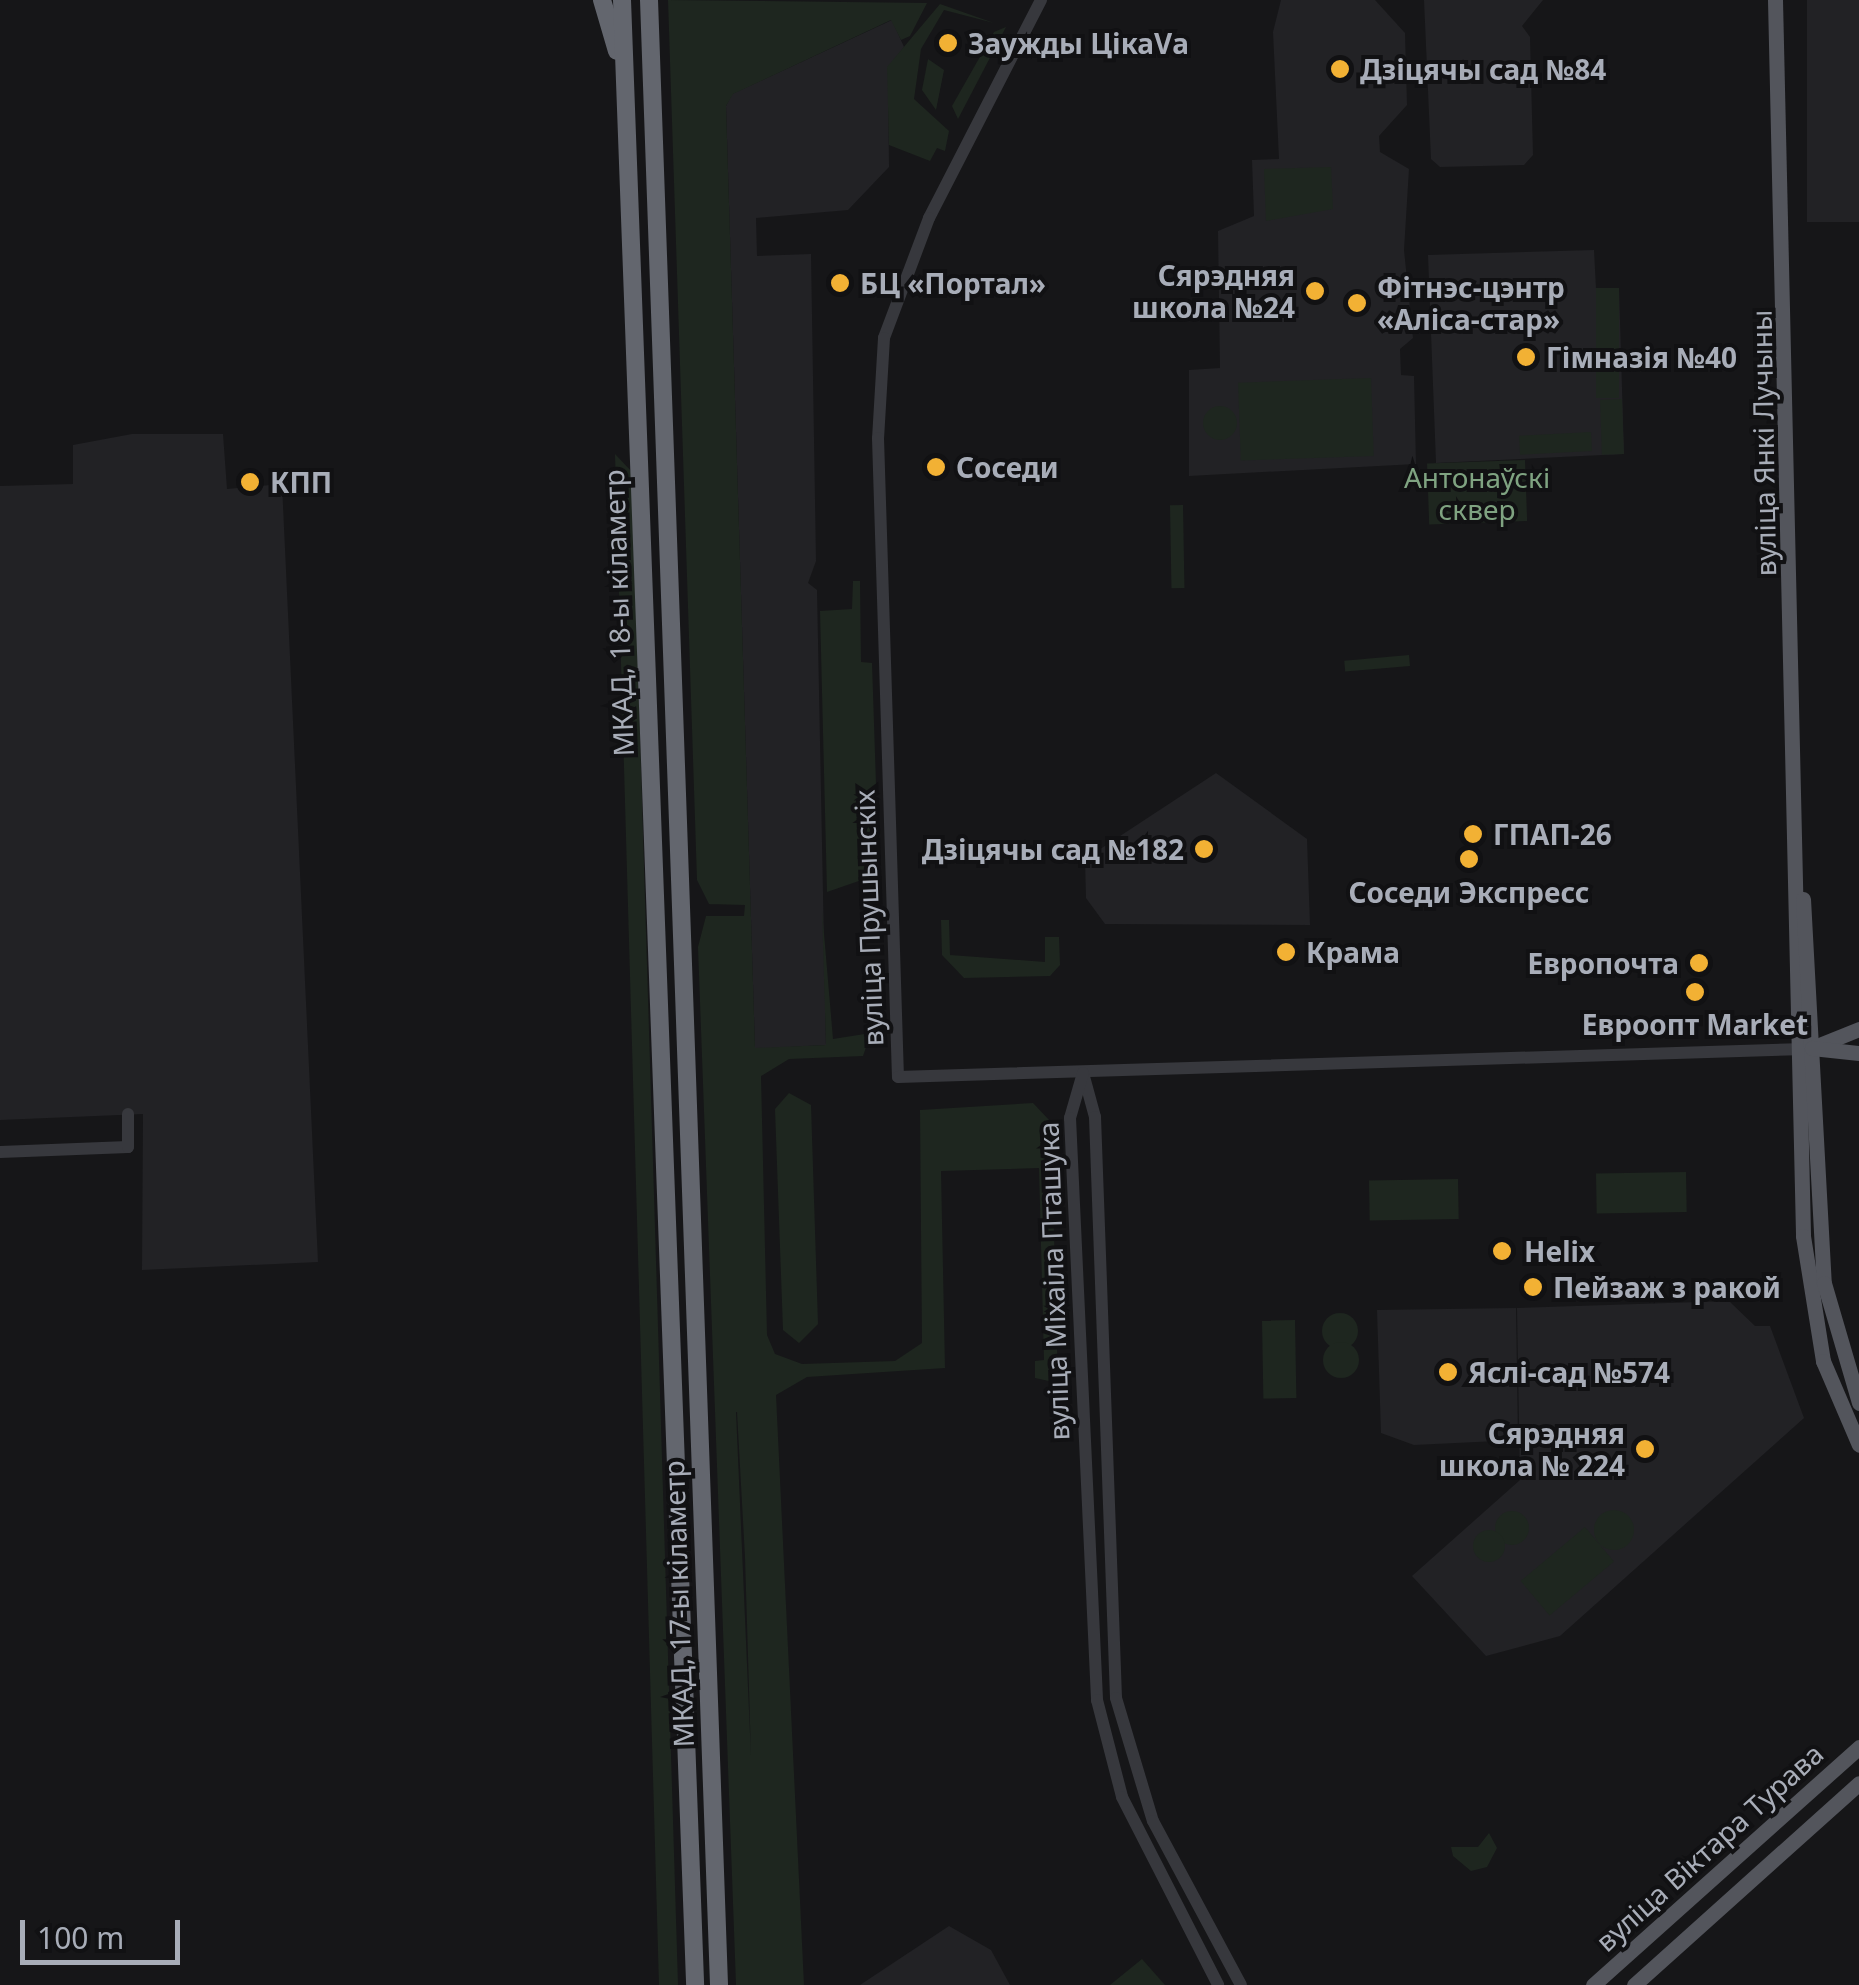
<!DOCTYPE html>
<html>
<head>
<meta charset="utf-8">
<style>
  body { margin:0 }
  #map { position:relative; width:1859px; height:1985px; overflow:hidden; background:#161618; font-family:"Noto Sans",sans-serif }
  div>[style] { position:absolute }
  .built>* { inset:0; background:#222225; transform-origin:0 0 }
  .green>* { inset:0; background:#1e261f; transform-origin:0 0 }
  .round { border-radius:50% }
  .minor>* { height:12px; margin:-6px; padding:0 6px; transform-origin:6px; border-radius:6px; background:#37383d }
  .major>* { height:15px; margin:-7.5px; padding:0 7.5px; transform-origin:7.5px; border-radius:7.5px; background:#53555c }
  .highway>* { height:18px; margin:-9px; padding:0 9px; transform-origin:9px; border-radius:9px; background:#63666e }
  .dots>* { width:28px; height:28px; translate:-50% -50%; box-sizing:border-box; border:5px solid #111113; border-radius:50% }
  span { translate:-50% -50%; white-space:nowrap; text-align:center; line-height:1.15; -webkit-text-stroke:8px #111113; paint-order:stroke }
  .poi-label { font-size:28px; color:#a8adb8; font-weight:700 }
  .left { translate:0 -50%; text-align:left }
  .right { translate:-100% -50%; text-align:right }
  .street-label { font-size:28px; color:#a8adb8 }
  .park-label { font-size:28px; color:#7fa381 }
  .scale { position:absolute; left:20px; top:1920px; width:160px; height:45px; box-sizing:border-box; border:5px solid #a8adb8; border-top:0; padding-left:12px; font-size:30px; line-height:35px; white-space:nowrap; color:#a8adb8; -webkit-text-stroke:8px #111113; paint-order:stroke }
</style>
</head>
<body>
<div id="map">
  <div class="built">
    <i style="clip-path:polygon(1281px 0,1375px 0,1405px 33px,1407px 105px,1379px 136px,1380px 152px,1409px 169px,1404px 250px,1413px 338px,1400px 349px,1401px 375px,1414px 376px,1416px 464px,1189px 476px,1189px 370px,1220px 368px,1218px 231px,1254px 216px,1252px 160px,1279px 159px,1273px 32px)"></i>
    <i style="clip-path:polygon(1424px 0,1543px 0,1522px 26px,1530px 37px,1533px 155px,1524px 165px,1440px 167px,1431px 159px)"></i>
    <i style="left:1807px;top:0;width:52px;height:222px"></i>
    <i style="clip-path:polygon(892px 20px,904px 47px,888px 68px,889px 167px,848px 210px,756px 218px,757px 256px,811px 254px,816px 561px,808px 583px,817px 590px,826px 1045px,755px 1049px,726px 106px,732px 94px)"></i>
    <i style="clip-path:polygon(1594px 250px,1596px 288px,1619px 288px,1624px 454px,1436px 463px,1428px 255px)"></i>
    <i style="clip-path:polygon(132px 434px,223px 434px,227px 489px,282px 484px,318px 1262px,142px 1270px,143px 1114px,0 1120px,0 486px,73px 484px,73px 445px)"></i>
    <i style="clip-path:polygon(1216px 773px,1307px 839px,1310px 925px,1105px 924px,1086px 898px,1085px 859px)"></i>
    <i style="clip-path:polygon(1729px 1301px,1755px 1326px,1770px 1326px,1804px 1418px,1560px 1636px,1486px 1656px,1412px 1576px,1520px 1480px,1517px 1308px)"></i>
    <i style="clip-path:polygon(1516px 1308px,1518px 1440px,1414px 1445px,1381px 1433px,1377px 1310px)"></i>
    <i style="clip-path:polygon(949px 1926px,991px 1950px,1010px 1985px,860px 1985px)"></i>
  </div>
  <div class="green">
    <i style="clip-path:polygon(evenodd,668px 0,927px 3px,910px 36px,901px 40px,891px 20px,733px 94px,726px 106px,755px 1048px,826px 1045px,822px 910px,833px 1039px,871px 1033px,863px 1056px,789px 1059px,761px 1076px,767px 1335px,775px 1354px,802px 1364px,895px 1361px,922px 1343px,920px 1110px,1033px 1103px,1051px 1122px,1058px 1383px,1035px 1378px,1035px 1361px,1044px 1360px,1039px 1168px,941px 1171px,945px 1368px,807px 1377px,776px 1395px,804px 1985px,736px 1985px,698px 947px,706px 916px,744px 916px,745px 905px,709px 904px,697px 880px,668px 0,737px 1412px,745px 1557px,751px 1756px,736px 1412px,737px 1412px)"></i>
    <i style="clip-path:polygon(940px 4px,994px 23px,944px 10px,921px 49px,914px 99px,949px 131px,945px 151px,937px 148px,930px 161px,889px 145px,887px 67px)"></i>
    <i style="clip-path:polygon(1006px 27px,958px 119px,952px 106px,994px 32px)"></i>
    <i style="clip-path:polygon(928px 59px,944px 70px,936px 110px,922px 90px)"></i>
    <i style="clip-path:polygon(1331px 167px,1333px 209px,1266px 221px,1264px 169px)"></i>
    <i style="left:1596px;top:288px;width:23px;height:110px"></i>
    <i style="left:1371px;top:378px;width:78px;height:133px;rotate:88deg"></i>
    <i style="left:1622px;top:399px;width:55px;height:22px;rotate:88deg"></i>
    <i class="round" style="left:1203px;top:406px;width:34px;height:34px"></i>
    <i style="left:1591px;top:432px;width:19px;height:72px;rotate:87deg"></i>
    <i style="clip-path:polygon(615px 454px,632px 472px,678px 1985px,659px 1985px)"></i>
    <i style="left:1525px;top:460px;width:61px;height:98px;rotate:88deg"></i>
    <i style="left:1183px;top:505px;width:83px;height:13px;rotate:89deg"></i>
    <i style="clip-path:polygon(853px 581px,860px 581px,861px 662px,872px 663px,879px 874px,827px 892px,820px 611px,852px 609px)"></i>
    <i style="left:1409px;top:655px;width:11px;height:65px;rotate:85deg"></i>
    <i style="clip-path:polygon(949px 920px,950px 955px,1045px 962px,1045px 937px,1059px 937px,1060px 965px,1050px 976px,964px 978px,942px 955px,941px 920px)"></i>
    <i style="clip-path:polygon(789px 1093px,811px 1105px,818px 1324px,799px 1343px,783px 1330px,775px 1109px)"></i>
    <i style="left:1686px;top:1172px;width:40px;height:90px;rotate:89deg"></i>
    <i style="left:1458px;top:1179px;width:40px;height:89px;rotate:89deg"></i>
    <i class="round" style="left:1322px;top:1313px;width:36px;height:36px"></i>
    <i style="left:1295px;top:1320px;width:78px;height:33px;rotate:89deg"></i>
    <i class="round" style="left:1323px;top:1342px;width:36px;height:36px"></i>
    <i class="round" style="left:1594px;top:1510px;width:40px;height:40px"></i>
    <i class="round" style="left:1495px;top:1511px;width:34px;height:34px"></i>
    <i style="left:1585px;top:1527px;width:45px;height:84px;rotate:50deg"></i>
    <i class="round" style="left:1473px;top:1530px;width:32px;height:32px"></i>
    <i style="clip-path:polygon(1489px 1833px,1497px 1848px,1487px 1867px,1471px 1871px,1453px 1856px,1451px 1847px,1478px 1847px)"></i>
    <i style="clip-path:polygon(1142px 1959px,1165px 1985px,1110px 1985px)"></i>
  </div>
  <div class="minor">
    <i style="left:1041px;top:0;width:245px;rotate:117.2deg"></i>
    <i style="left:929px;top:218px;width:128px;rotate:110.6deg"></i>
    <i style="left:884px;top:338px;width:100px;rotate:93.4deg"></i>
    <i style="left:878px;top:438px;width:639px;rotate:88.21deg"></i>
    <i style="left:898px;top:1077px;width:907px;rotate:-1.77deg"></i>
    <i style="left:1083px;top:1073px;width:46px;rotate:74.7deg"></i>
    <i style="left:1095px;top:1117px;width:581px;rotate:87.93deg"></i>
    <i style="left:1116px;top:1698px;width:128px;rotate:73.3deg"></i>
    <i style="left:1153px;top:1821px;width:186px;rotate:61.8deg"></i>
    <i style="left:1083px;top:1073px;width:47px;rotate:106.1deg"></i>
    <i style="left:1070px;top:1118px;width:583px;rotate:87.34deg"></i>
    <i style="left:1097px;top:1700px;width:100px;rotate:75.5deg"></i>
    <i style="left:1122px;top:1797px;width:211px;rotate:62.9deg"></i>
    <i style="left:0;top:1152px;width:128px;rotate:-2.2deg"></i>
    <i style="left:128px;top:1147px;width:33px;rotate:-90deg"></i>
  </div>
  <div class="major">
    <i style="left:1775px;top:0;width:1236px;rotate:88.7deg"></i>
    <i style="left:1803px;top:1236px;width:127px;rotate:80.9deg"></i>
    <i style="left:1823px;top:1361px;width:91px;rotate:66.8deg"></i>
    <i style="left:1803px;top:899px;width:385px;rotate:86.9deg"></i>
    <i style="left:1824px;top:1283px;width:125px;rotate:73.7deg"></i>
    <i style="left:1812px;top:1048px;width:51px;rotate:-22deg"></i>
    <i style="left:1812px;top:1048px;width:47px;rotate:6.1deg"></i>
    <i style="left:1593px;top:1985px;width:357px;rotate:-41.8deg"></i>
    <i style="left:1634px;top:1985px;width:302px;rotate:-41.9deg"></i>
  </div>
  <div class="highway">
    <i style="left:602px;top:0;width:53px;rotate:73.6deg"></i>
    <i style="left:622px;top:0;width:1986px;rotate:87.89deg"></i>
    <i style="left:649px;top:0;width:1986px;rotate:87.98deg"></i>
  </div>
  <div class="dots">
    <i style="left:948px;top:43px;background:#f2b134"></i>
    <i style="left:1340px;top:69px;background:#f2b134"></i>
    <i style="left:840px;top:283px;background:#f2b134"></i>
    <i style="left:1315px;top:291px;background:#f2b134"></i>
    <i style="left:1357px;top:303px;background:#f2b134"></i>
    <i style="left:1526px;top:357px;background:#f2b134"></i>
    <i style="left:936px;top:467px;background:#f2b134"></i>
    <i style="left:250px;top:482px;background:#f2b134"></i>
    <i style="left:1473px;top:834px;background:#f2b134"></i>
    <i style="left:1204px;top:849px;background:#f2b134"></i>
    <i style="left:1469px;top:859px;background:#f2b134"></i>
    <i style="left:1286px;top:952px;background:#f2b134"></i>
    <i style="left:1699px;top:963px;background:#f2b134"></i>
    <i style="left:1695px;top:992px;background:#f2b134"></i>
    <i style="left:1502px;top:1251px;background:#f2b134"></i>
    <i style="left:1533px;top:1287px;background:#f2b134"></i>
    <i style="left:1448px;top:1372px;background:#f2b134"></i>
    <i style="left:1645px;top:1449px;background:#f2b134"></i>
  </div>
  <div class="poi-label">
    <span class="left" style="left:968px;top:43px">Заужды ЦікаVа</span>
    <span class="left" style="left:1360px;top:69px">Дзіцячы сад №84</span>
    <span class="right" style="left:1295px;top:291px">Сярэдняя<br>школа №24</span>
    <span class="left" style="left:860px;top:283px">БЦ «Портал»</span>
    <span class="left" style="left:1377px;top:303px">Фітнэс-цэнтр<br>«Аліса-стар»</span>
    <span class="left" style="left:1546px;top:357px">Гімназія №40</span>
    <span class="left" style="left:956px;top:467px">Соседи</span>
    <span class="left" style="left:270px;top:482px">КПП</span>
    <span class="left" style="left:1493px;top:834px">ГПАП-26</span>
    <span class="right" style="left:1184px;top:849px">Дзіцячы сад №182</span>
    <span style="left:1469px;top:892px">Соседи Экспресс</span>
    <span class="left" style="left:1306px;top:952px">Крама</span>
    <span class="right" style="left:1679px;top:963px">Европочта</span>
    <span style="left:1695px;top:1024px">Евроопт Market</span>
    <span class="left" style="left:1524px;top:1251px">Helix</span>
    <span class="left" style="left:1553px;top:1287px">Пейзаж з ракой</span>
    <span class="left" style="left:1468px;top:1372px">Яслі-сад №574</span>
    <span class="right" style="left:1625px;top:1449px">Сярэдняя<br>школа № 224</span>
  </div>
  <div class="street-label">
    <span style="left:1763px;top:443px;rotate:-91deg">вуліца Янкі Лучыны</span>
    <span style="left:618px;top:613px;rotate:-92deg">МКАД, 18-ы кіламетр</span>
    <span style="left:868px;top:918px;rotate:-92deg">вуліца Прушынскіх</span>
    <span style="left:1053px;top:1281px;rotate:-92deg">вуліца Міхаіла Пташука</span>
    <span style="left:678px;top:1604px;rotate:-92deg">МКАД, 17-ы кіламетр</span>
    <span style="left:1709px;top:1847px;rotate:-42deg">вуліца Віктара Турава</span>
  </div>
  <div class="park-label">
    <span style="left:1477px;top:493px">Антонаўскі<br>сквер</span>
  </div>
  <div class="scale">100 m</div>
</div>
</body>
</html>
